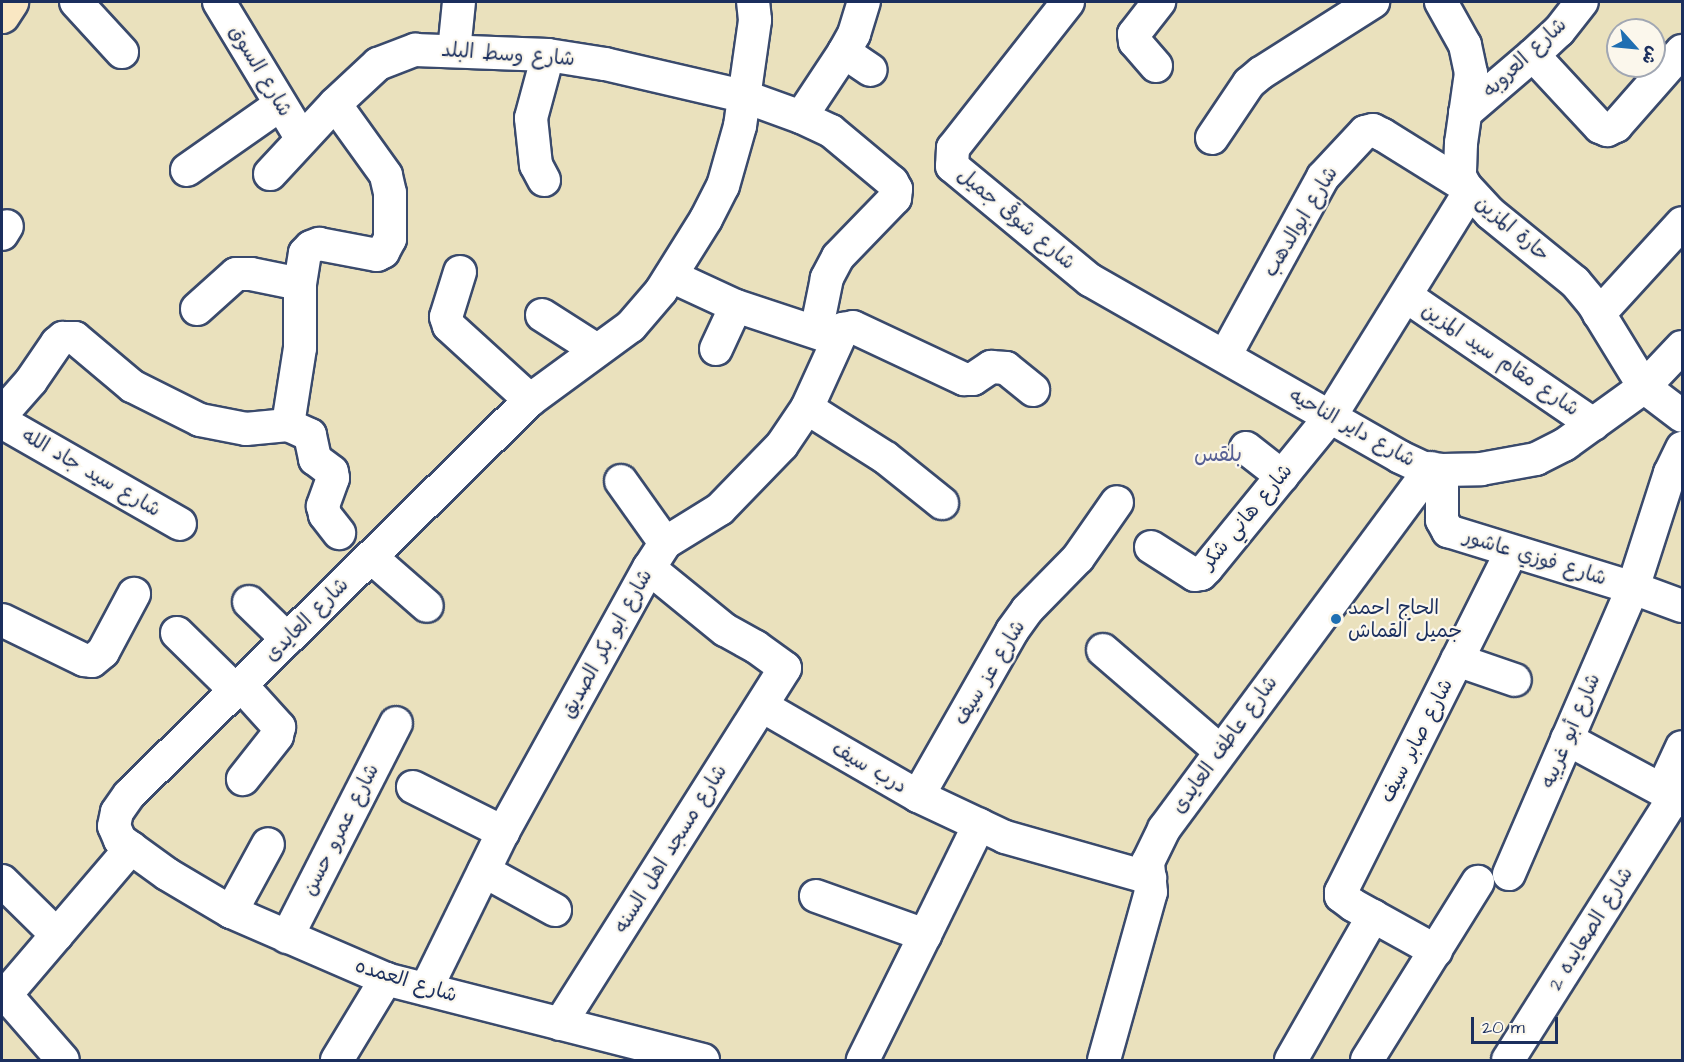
<!DOCTYPE html>
<html>
<head>
<meta charset="utf-8">
<style>
  body { margin:0 }
  #map { position:relative; width:1684px; height:1062px; overflow:hidden; background:#eae1bd; font-family:"Architects Daughter","Playpen Sans Arabic",sans-serif }
  div>[style] { position:absolute }
  .roads { filter:drop-shadow(2px 0 #3a4a6c) drop-shadow(-2px 0 #3a4a6c) drop-shadow(0 2px #3a4a6c) drop-shadow(0 -2px #3a4a6c) }
  .minor>* { height:32px; margin:-16px; padding:0 16px; transform-origin:16px; border-radius:16px; background:#fff }
  .secondary>* { height:33px; margin:-16.5px; padding:0 16.5px; transform-origin:16.5px; border-radius:16.5px; background:#f9e7c3 }
  .dots>* { width:16px; height:16px; translate:-50% -50%; box-sizing:border-box; border:3px solid #fbf7ec; border-radius:50% }
  span { translate:-50% -50%; white-space:nowrap; text-align:center; line-height:1.15; -webkit-text-stroke:4.5px #fbf7ec; paint-order:stroke }
  .street-label { font-size:20px; color:#1b2f5e }
  .poi-label { font-size:20px; color:#1b2f5e }
  .left { translate:0 -50%; text-align:left }
  .quarter-label { font-size:22px; color:#565f94 }
  .frame { position:absolute; inset:0; border:3px solid #1b2f5e; pointer-events:none }
  .north { position:absolute; left:1606px; top:18px; width:60px; height:60px; box-sizing:border-box; background:#fbf7ec; border:2px solid #a1a7b3; border-radius:50%; rotate:117deg; font-size:16px; font-weight:700; line-height:24px; text-align:center; color:#1b2f5e }
  .north::after { content:''; display:block; margin:auto; width:21px; height:27px; background:#1f6fb2; clip-path:polygon(50% 0,100% 100%,50% 72%,0 100%) }
  .scale { position:absolute; left:1471px; top:1017px; width:87px; height:27px; box-sizing:border-box; border:3px solid #1b2f5e; border-top:0; padding-left:8px; font-size:18px; line-height:21px; white-space:nowrap; color:#1b2f5e; -webkit-text-stroke:4px #fbf7ec; paint-order:stroke }
</style>
</head>
<body>
<div id="map">
  <div class="roads">
    <div class="minor">
      <i style="left:76px;top:2px;width:68px;rotate:47.4deg"></i>
      <i style="left:219px;top:2px;width:160px;rotate:58.8deg"></i>
      <i style="left:1068px;top:2px;width:186px;rotate:128.2deg"></i>
      <i style="left:953px;top:148px;width:18px;rotate:93deg"></i>
      <i style="left:952px;top:166px;width:179px;rotate:39.6deg"></i>
      <i style="left:1090px;top:280px;width:357px;rotate:29.7deg"></i>
      <i style="left:1400px;top:457px;width:26px;rotate:25deg"></i>
      <i style="left:1424px;top:468px;width:18px;rotate:6deg"></i>
      <i style="left:1442px;top:470px;width:39px;rotate:-1deg"></i>
      <i style="left:1481px;top:469px;width:56px;rotate:-10.3deg"></i>
      <i style="left:1536px;top:459px;width:31px;rotate:-27deg"></i>
      <i style="left:1564px;top:445px;width:99px;rotate:-35.9deg"></i>
      <i style="left:1644px;top:387px;width:55px;rotate:-46.5deg"></i>
      <i style="left:1441px;top:2px;width:49px;rotate:60.8deg"></i>
      <i style="left:1465px;top:45px;width:29px;rotate:78deg"></i>
      <i style="left:1471px;top:73px;width:71px;rotate:98.1deg"></i>
      <i style="left:1461px;top:143px;width:33px;rotate:92deg"></i>
      <i style="left:1460px;top:176px;width:11px;rotate:63deg"></i>
      <i style="left:1465px;top:186px;width:37px;rotate:47deg"></i>
      <i style="left:1490px;top:213px;width:109px;rotate:39.1deg"></i>
      <i style="left:1575px;top:282px;width:26px;rotate:50deg"></i>
      <i style="left:1592px;top:302px;width:100px;rotate:58.5deg"></i>
      <i style="left:1644px;top:387px;width:48px;rotate:37.3deg"></i>
      <i style="left:454px;top:51px;width:49px;rotate:-84.2deg"></i>
      <i style="left:844px;top:52px;width:32px;rotate:34deg"></i>
      <i style="left:1533px;top:55px;width:98px;rotate:47.1deg"></i>
      <i style="left:1600px;top:127px;width:8px;rotate:23deg"></i>
      <i style="left:1607px;top:130px;width:10px;rotate:-24deg"></i>
      <i style="left:1616px;top:126px;width:100px;rotate:-48.7deg"></i>
      <i style="left:1156px;top:66px;width:32px;rotate:-131deg"></i>
      <i style="left:1135px;top:42px;width:8px;rotate:-97deg"></i>
      <i style="left:1134px;top:34px;width:41px;rotate:-52deg"></i>
      <i style="left:1465px;top:113px;width:89px;rotate:-40.5deg"></i>
      <i style="left:1533px;top:55px;width:35px;rotate:-43deg"></i>
      <i style="left:1559px;top:31px;width:37px;rotate:-52deg"></i>
      <i style="left:801px;top:117px;width:78px;rotate:-56.5deg"></i>
      <i style="left:844px;top:52px;width:21px;rotate:-61deg"></i>
      <i style="left:854px;top:34px;width:34px;rotate:-73deg"></i>
      <i style="left:1212px;top:138px;width:66px;rotate:-56.1deg"></i>
      <i style="left:1249px;top:83px;width:16px;rotate:-40deg"></i>
      <i style="left:1261px;top:73px;width:133px;rotate:-32.4deg"></i>
      <i style="left:187px;top:170px;width:113px;rotate:-35deg"></i>
      <i style="left:270px;top:174px;width:96px;rotate:-47.1deg"></i>
      <i style="left:335px;top:104px;width:59px;rotate:-42.9deg"></i>
      <i style="left:378px;top:64px;width:40px;rotate:-21deg"></i>
      <i style="left:415px;top:50px;width:133px;rotate:2.2deg"></i>
      <i style="left:548px;top:55px;width:58px;rotate:9deg"></i>
      <i style="left:605px;top:64px;width:142px;rotate:13.1deg"></i>
      <i style="left:743px;top:96px;width:62px;rotate:19.9deg"></i>
      <i style="left:801px;top:117px;width:33px;rotate:25deg"></i>
      <i style="left:831px;top:131px;width:80px;rotate:39.9deg"></i>
      <i style="left:892px;top:182px;width:8px;rotate:60deg"></i>
      <i style="left:896px;top:189px;width:9px;rotate:96deg"></i>
      <i style="left:895px;top:198px;width:82px;rotate:134deg"></i>
      <i style="left:838px;top:257px;width:24px;rotate:118deg"></i>
      <i style="left:827px;top:278px;width:55px;rotate:101.5deg"></i>
      <i style="left:544px;top:180px;width:17px;rotate:-118deg"></i>
      <i style="left:536px;top:165px;width:47px;rotate:-96.1deg"></i>
      <i style="left:531px;top:118px;width:65px;rotate:-74.9deg"></i>
      <i style="left:2px;top:234px;width:9px;rotate:-58deg"></i>
      <i style="left:460px;top:272px;width:47px;rotate:107.3deg"></i>
      <i style="left:446px;top:317px;width:9px;rotate:72deg"></i>
      <i style="left:449px;top:326px;width:110px;rotate:42.4deg"></i>
      <i style="left:671px;top:276px;width:72px;rotate:24.8deg"></i>
      <i style="left:736px;top:306px;width:105px;rotate:18.3deg"></i>
      <i style="left:300px;top:284px;width:31px;rotate:-81deg"></i>
      <i style="left:305px;top:253px;width:8px;rotate:-45deg"></i>
      <i style="left:311px;top:247px;width:9px;rotate:-21deg"></i>
      <i style="left:319px;top:244px;width:59px;rotate:10.7deg"></i>
      <i style="left:377px;top:255px;width:7px;rotate:-27deg"></i>
      <i style="left:383px;top:252px;width:15px;rotate:-62deg"></i>
      <i style="left:390px;top:239px;width:46px;rotate:-90deg"></i>
      <i style="left:390px;top:193px;width:18px;rotate:-103deg"></i>
      <i style="left:386px;top:175px;width:87px;rotate:-125.7deg"></i>
      <i style="left:1406px;top:296px;width:227px;rotate:34.4deg"></i>
      <i style="left:197px;top:309px;width:52px;rotate:-41.9deg"></i>
      <i style="left:236px;top:274px;width:15px"></i>
      <i style="left:251px;top:274px;width:50px;rotate:11.5deg"></i>
      <i style="left:300px;top:284px;width:64px;rotate:90deg"></i>
      <i style="left:300px;top:348px;width:78px;rotate:98.9deg"></i>
      <i style="left:1599px;top:314px;width:123px;rotate:-47.6deg"></i>
      <i style="left:542px;top:315px;width:65px;rotate:32.5deg"></i>
      <i style="left:716px;top:349px;width:47px;rotate:-65.1deg"></i>
      <i style="left:1225px;top:356px;width:204px;rotate:-61.3deg"></i>
      <i style="left:1323px;top:177px;width:62px;rotate:-47deg"></i>
      <i style="left:1365px;top:132px;width:8px;rotate:-14deg"></i>
      <i style="left:1373px;top:130px;width:11px;rotate:27deg"></i>
      <i style="left:1383px;top:135px;width:97px;rotate:31.9deg"></i>
      <i style="left:807px;top:408px;width:93px;rotate:32.3deg"></i>
      <i style="left:886px;top:458px;width:72px;rotate:38.8deg"></i>
      <i style="left:2px;top:414px;width:44px;rotate:-48.7deg"></i>
      <i style="left:31px;top:381px;width:46px;rotate:-55.6deg"></i>
      <i style="left:57px;top:343px;width:8px;rotate:-40deg"></i>
      <i style="left:63px;top:338px;width:12px"></i>
      <i style="left:75px;top:338px;width:75px;rotate:40.1deg"></i>
      <i style="left:132px;top:386px;width:76px;rotate:26.6deg"></i>
      <i style="left:200px;top:420px;width:47px;rotate:11.1deg"></i>
      <i style="left:246px;top:429px;width:42px;rotate:-5.4deg"></i>
      <i style="left:288px;top:425px;width:24px;rotate:24deg"></i>
      <i style="left:310px;top:435px;width:25px;rotate:78deg"></i>
      <i style="left:315px;top:459px;width:21px;rotate:37deg"></i>
      <i style="left:332px;top:472px;width:6px;rotate:81deg"></i>
      <i style="left:333px;top:478px;width:30px;rotate:110deg"></i>
      <i style="left:323px;top:506px;width:9px;rotate:77deg"></i>
      <i style="left:325px;top:515px;width:23px;rotate:52deg"></i>
      <i style="left:2px;top:422px;width:205px;rotate:29.8deg"></i>
      <i style="left:1246px;top:448px;width:46px;rotate:37.9deg"></i>
      <i style="left:1442px;top:470px;width:50px;rotate:90deg"></i>
      <i style="left:1442px;top:520px;width:13px;rotate:61deg"></i>
      <i style="left:1448px;top:531px;width:194px;rotate:17.1deg"></i>
      <i style="left:1633px;top:588px;width:52px;rotate:20.2deg"></i>
      <i style="left:621px;top:481px;width:76px;rotate:54.6deg"></i>
      <i style="left:1151px;top:547px;width:52px;rotate:32.5deg"></i>
      <i style="left:1195px;top:575px;width:6px;rotate:-9deg"></i>
      <i style="left:1201px;top:574px;width:8px;rotate:-45deg"></i>
      <i style="left:1207px;top:568px;width:195px;rotate:-50.8deg"></i>
      <i style="left:1330px;top:417px;width:264px;rotate:-58.2deg"></i>
      <i style="left:371px;top:557px;width:74px;rotate:41.2deg"></i>
      <i style="left:249px;top:602px;width:53px;rotate:44.2deg"></i>
      <i style="left:2px;top:620px;width:91px;rotate:26deg"></i>
      <i style="left:84px;top:660px;width:8px;rotate:7deg"></i>
      <i style="left:92px;top:661px;width:14px;rotate:-39deg"></i>
      <i style="left:103px;top:652px;width:66px;rotate:-61.9deg"></i>
      <i style="left:177px;top:633px;width:81px;rotate:44.5deg"></i>
      <i style="left:1103px;top:650px;width:155px;rotate:40.8deg"></i>
      <i style="left:1457px;top:660px;width:61px;rotate:19deg"></i>
      <i style="left:241px;top:685px;width:57px;rotate:47.9deg"></i>
      <i style="left:279px;top:727px;width:9px;rotate:103deg"></i>
      <i style="left:277px;top:736px;width:55px;rotate:128.3deg"></i>
      <i style="left:762px;top:706px;width:180px;rotate:30deg"></i>
      <i style="left:918px;top:796px;width:96px;rotate:25.2deg"></i>
      <i style="left:1005px;top:837px;width:151px;rotate:15.8deg"></i>
      <i style="left:1567px;top:739px;width:131px;rotate:28.3deg"></i>
      <i style="left:413px;top:787px;width:101px;rotate:26.6deg"></i>
      <i style="left:1662px;top:790px;width:47px;rotate:-65.1deg"></i>
      <i style="left:918px;top:796px;width:190px;rotate:-60.3deg"></i>
      <i style="left:1012px;top:631px;width:26px;rotate:-54deg"></i>
      <i style="left:1027px;top:610px;width:73px;rotate:-45.6deg"></i>
      <i style="left:1078px;top:558px;width:68px;rotate:-55.1deg"></i>
      <i style="left:484px;top:871px;width:81px;rotate:28.8deg"></i>
      <i style="left:1509px;top:874px;width:312px;rotate:-66.6deg"></i>
      <i style="left:1633px;top:588px;width:121px;rotate:-72.2deg"></i>
      <i style="left:1670px;top:473px;width:28px;rotate:-64deg"></i>
      <i style="left:2px;top:881px;width:77px;rotate:44.5deg"></i>
      <i style="left:816px;top:896px;width:116px;rotate:19.7deg"></i>
      <i style="left:925px;top:935px;width:140px;rotate:116.4deg"></i>
      <i style="left:231px;top:912px;width:77px;rotate:-61.4deg"></i>
      <i style="left:925px;top:935px;width:123px;rotate:-63.9deg"></i>
      <i style="left:287px;top:937px;width:240px;rotate:-63deg"></i>
      <i style="left:1436px;top:951px;width:95px;rotate:-151deg"></i>
      <i style="left:1353px;top:905px;width:15px;rotate:-143deg"></i>
      <i style="left:1341px;top:896px;width:4px;rotate:-90deg"></i>
      <i style="left:1341px;top:892px;width:380px;rotate:-63.4deg"></i>
      <i style="left:426px;top:989px;width:175px;rotate:-63.9deg"></i>
      <i style="left:503px;top:832px;width:302px;rotate:-61.1deg"></i>
      <i style="left:649px;top:568px;width:30px;rotate:-57deg"></i>
      <i style="left:665px;top:543px;width:65px;rotate:-31.7deg"></i>
      <i style="left:720px;top:509px;width:89px;rotate:-45.9deg"></i>
      <i style="left:782px;top:445px;width:45px;rotate:-56deg"></i>
      <i style="left:807px;top:408px;width:87px;rotate:-65.5deg"></i>
      <i style="left:843px;top:329px;width:10px;rotate:-11deg"></i>
      <i style="left:853px;top:327px;width:123px;rotate:25.1deg"></i>
      <i style="left:964px;top:379px;width:9px"></i>
      <i style="left:973px;top:379px;width:22px;rotate:-34deg"></i>
      <i style="left:991px;top:367px;width:15px;rotate:4deg"></i>
      <i style="left:1006px;top:368px;width:35px;rotate:39deg"></i>
      <i style="left:6px;top:995px;width:86px;rotate:48.8deg"></i>
      <i style="left:2px;top:999px;width:199px;rotate:-49.5deg"></i>
      <i style="left:560px;top:1024px;width:421px;rotate:-57.7deg"></i>
      <i style="left:785px;top:668px;width:36px;rotate:-144deg"></i>
      <i style="left:756px;top:647px;width:35px;rotate:-151deg"></i>
      <i style="left:725px;top:630px;width:98px;rotate:-140.8deg"></i>
      <i style="left:337px;top:1060px;width:95px;rotate:-58.8deg"></i>
      <i style="left:703px;top:1060px;width:327px;rotate:-165.7deg"></i>
      <i style="left:386px;top:979px;width:169px;rotate:-156.6deg"></i>
      <i style="left:231px;top:912px;width:74px;rotate:-149.3deg"></i>
      <i style="left:167px;top:874px;width:58px;rotate:-144.1deg"></i>
      <i style="left:120px;top:840px;width:15px;rotate:-113deg"></i>
      <i style="left:114px;top:826px;width:14px;rotate:-78deg"></i>
      <i style="left:117px;top:812px;width:21px;rotate:-55deg"></i>
      <i style="left:129px;top:795px;width:563px;rotate:-44.57deg"></i>
      <i style="left:530px;top:400px;width:125px;rotate:-36.2deg"></i>
      <i style="left:631px;top:326px;width:46px;rotate:-49.4deg"></i>
      <i style="left:661px;top:291px;width:85px;rotate:-58deg"></i>
      <i style="left:706px;top:219px;width:37px;rotate:-63deg"></i>
      <i style="left:723px;top:186px;width:62px;rotate:-74.2deg"></i>
      <i style="left:740px;top:126px;width:107px;rotate:-81.9deg"></i>
      <i style="left:755px;top:20px;width:18px;rotate:-96deg"></i>
      <i style="left:1104px;top:1060px;width:174px;rotate:-74.4deg"></i>
      <i style="left:1151px;top:892px;width:30px;rotate:-96deg"></i>
      <i style="left:1148px;top:862px;width:37px;rotate:-64deg"></i>
      <i style="left:1164px;top:829px;width:449px;rotate:-53.5deg"></i>
      <i style="left:1291px;top:1060px;width:166px;rotate:-60.3deg"></i>
      <i style="left:1367px;top:1060px;width:210px;rotate:-58.1deg"></i>
      <i style="left:1508px;top:1060px;width:311px;rotate:-57.7deg"></i>
    </div>
    <div class="secondary">
      <i style="left:2px;top:16px;width:17px;rotate:-57deg"></i>
    </div>
  </div>
  <div class="dots">
    <i style="left:1336px;top:619px;background:#1f6fb2"></i>
  </div>
  <div class="street-label">
    <span style="left:508px;top:55px;rotate:4deg">شارع وسط البلد</span>
    <span style="left:1525px;top:58px;rotate:-43deg">شارع العروبه</span>
    <span style="left:260px;top:71px;rotate:59deg">شارع السوق</span>
    <span style="left:1016px;top:219px;rotate:40deg">شارع شوقى جميل</span>
    <span style="left:1301px;top:222px;rotate:-59deg">شارع ابوالدهب</span>
    <span style="left:1512px;top:229px;rotate:40deg">حارة المزين</span>
    <span style="left:1500px;top:360px;rotate:34deg">شارع مقام سيد المزين</span>
    <span style="left:1352px;top:428px;rotate:29deg">شارع داير الناحيه</span>
    <span style="left:91px;top:473px;rotate:30deg">شارع سيد جاد الله</span>
    <span style="left:1247px;top:517px;rotate:-50deg">شارع هاني شكر</span>
    <span style="left:1535px;top:558px;rotate:17deg">شارع فوزي عاشور</span>
    <span style="left:307px;top:620px;rotate:-45deg">شارع العايدى</span>
    <span style="left:607px;top:644px;rotate:-61deg">شارع ابو بكر الصديق</span>
    <span style="left:990px;top:673px;rotate:-59deg">شارع عز سيف</span>
    <span style="left:1571px;top:731px;rotate:-67deg">شارع أبو غريبه</span>
    <span style="left:1417px;top:741px;rotate:-63deg">شارع صابر سيف</span>
    <span style="left:1225px;top:745px;rotate:-54deg">شارع عاطف العايدى</span>
    <span style="left:869px;top:768px;rotate:30deg">درب سيف</span>
    <span style="left:341px;top:830px;rotate:-63deg">شارع عمرو حسن</span>
    <span style="left:671px;top:849px;rotate:-58deg">شارع مسجد اهل السنه</span>
    <span style="left:1591px;top:929px;rotate:-58deg">شارع الصعايده 2</span>
    <span style="left:406px;top:981px;rotate:17deg">شارع العمده</span>
  </div>
  <div class="poi-label">
    <span class="left" style="left:1348px;top:620px">الحاج احمد<br>جميل القماش</span>
  </div>
  <div class="quarter-label">
    <span style="left:1218px;top:455px">بلقس</span>
  </div>
  <div class="frame"></div>
  <div class="north">ش</div>
  <div class="scale">20 m</div>
</div>
</body>
</html>
